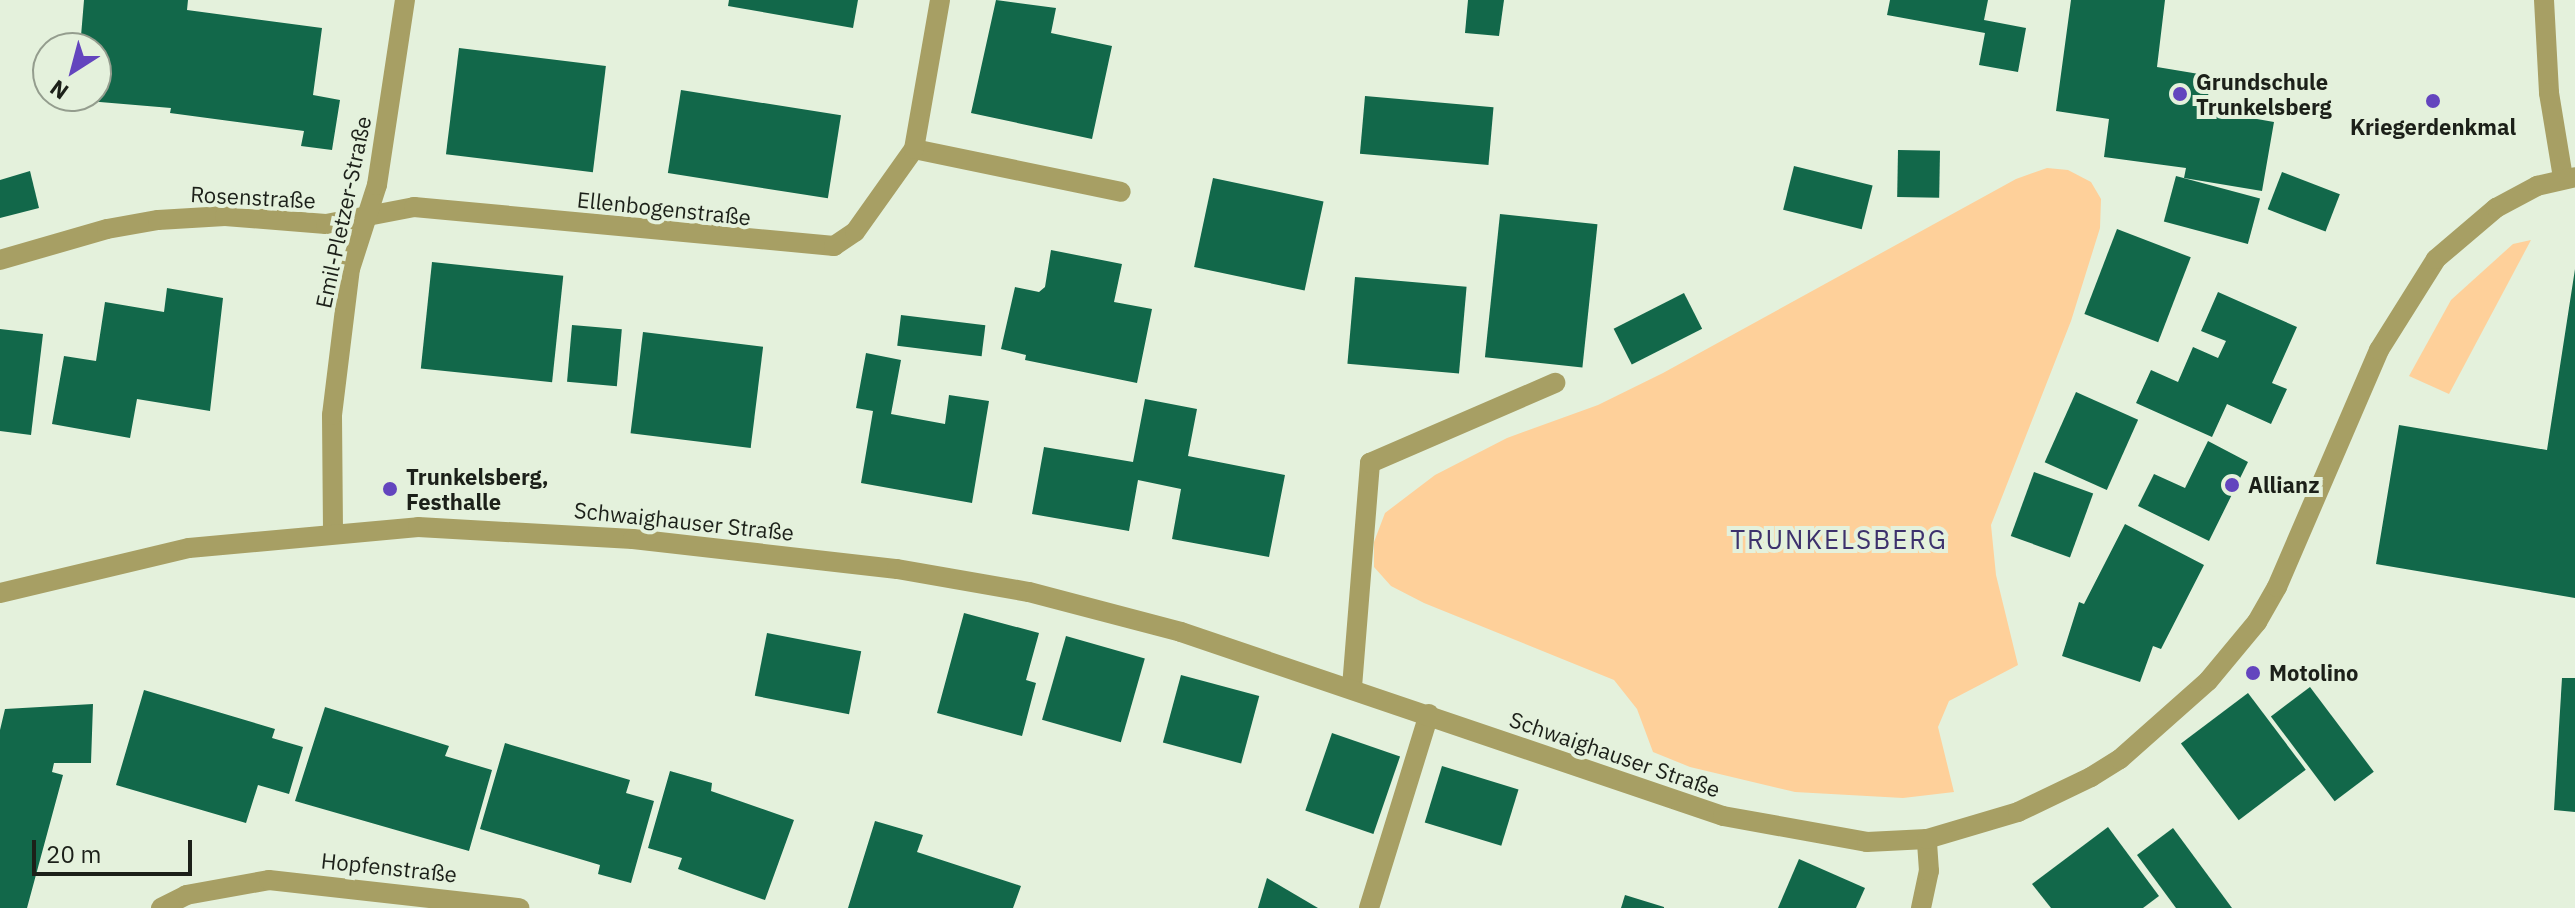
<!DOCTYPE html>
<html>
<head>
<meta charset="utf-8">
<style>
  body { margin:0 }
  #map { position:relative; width:2575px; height:908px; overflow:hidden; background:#e4f1dc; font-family:"IBM Plex Sans",sans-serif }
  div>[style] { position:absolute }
  .green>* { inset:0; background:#fed09a }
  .building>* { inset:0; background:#12684a; transform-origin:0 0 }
  .service>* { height:20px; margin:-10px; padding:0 10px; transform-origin:10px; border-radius:10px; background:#a79f64 }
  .minor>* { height:20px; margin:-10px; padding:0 10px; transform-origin:10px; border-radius:10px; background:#a79f64 }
  .tertiary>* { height:20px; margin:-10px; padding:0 10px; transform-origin:10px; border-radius:10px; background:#a79f64 }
  .dots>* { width:22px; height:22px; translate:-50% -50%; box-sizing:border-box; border:4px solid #e4f1dc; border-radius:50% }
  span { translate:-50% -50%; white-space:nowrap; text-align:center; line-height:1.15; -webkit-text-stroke:8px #e4f1dc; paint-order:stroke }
  .poi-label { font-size:22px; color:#1c2019; font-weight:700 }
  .left { translate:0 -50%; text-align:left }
  .street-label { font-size:22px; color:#1c2019 }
  .quarter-label { font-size:26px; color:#3d316d; letter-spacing:2px }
  .north { position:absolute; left:32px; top:32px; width:80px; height:80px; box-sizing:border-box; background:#e4f1dc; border:2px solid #949d8e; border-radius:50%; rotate:216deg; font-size:22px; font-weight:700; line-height:32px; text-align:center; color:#1c2019 }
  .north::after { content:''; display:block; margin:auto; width:28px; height:36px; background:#6345be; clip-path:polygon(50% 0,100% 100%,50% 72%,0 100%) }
  .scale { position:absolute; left:32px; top:840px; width:160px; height:36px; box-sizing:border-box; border:4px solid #1c2019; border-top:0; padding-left:10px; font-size:24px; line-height:28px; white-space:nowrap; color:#1c2019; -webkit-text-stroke:6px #e4f1dc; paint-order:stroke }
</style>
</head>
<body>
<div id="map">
  <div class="green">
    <i style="clip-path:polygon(2047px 168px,2068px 170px,2091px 182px,2101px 199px,2100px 228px,2071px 321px,1991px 525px,1996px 575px,2018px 665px,1949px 701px,1938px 727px,1954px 792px,1903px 798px,1795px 792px,1690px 767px,1653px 752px,1637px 709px,1614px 680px,1424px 603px,1391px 586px,1374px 567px,1374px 542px,1385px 513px,1435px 475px,1507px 438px,1598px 405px,1663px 373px,2016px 179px)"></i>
    <i style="clip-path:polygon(2531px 240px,2449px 394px,2409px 376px,2451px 300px,2513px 244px)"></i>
  </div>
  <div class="building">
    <i style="clip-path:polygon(84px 0,188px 0,187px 10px,322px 28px,313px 95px,340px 100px,332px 150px,301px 146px,304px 131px,170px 113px,171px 108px,76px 100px,96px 96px,96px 48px,80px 48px)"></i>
    <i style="clip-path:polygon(729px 0,858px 0,853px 28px,728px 6px)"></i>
    <i style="clip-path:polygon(996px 0,1056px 8px,1051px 33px,1112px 46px,1092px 139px,971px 113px)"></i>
    <i style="clip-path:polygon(1468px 0,1504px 0,1499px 36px,1465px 33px)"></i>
    <i style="clip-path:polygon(1890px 0,1988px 0,1984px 20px,2026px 28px,2018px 72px,1979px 65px,1985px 33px,1887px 15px)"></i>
    <i style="clip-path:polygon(2071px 0,2165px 0,2157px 67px,2211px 76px,2206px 110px,2274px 122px,2262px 191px,2184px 178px,2186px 168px,2104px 157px,2109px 119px,2056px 111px)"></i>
    <i style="left:459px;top:48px;width:148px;height:107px;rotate:7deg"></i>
    <i style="left:681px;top:90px;width:162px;height:84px;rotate:9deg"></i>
    <i style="left:1365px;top:96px;width:129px;height:58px;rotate:5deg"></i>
    <i style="left:1898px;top:150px;width:42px;height:47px;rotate:1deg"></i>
    <i style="left:1794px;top:166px;width:81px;height:45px;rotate:14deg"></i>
    <i style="clip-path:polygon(30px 171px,39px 208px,0 218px,0 180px)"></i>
    <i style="left:2282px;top:172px;width:62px;height:40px;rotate:21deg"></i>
    <i style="left:2176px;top:176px;width:87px;height:47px;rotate:15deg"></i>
    <i style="left:1213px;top:178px;width:113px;height:91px;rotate:12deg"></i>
    <i style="left:1500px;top:214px;width:98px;height:144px;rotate:6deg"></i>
    <i style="left:2117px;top:229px;width:79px;height:91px;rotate:21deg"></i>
    <i style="clip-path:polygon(1051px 250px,1122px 264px,1114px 302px,1152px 309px,1137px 383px,1025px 360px,1026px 355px,1001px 349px,1015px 287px,1039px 292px,1045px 287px)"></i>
    <i style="left:432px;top:262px;width:132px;height:107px;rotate:6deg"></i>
    <i style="clip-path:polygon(2575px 269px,2575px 598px,2376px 564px,2399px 425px,2547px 450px)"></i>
    <i style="left:1355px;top:277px;width:112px;height:87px;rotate:5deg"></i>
    <i style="clip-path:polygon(167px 288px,223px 298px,210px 411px,137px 399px,130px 438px,52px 424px,64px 356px,96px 361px,105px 302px,164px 312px)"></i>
    <i style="clip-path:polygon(2218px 292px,2297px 327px,2272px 383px,2287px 389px,2271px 424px,2227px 404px,2212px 437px,2136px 403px,2151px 370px,2178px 382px,2193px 347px,2218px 358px,2226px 341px,2201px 331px)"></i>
    <i style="left:1684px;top:293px;width:40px;height:79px;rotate:63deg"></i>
    <i style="left:901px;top:315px;width:85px;height:31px;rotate:7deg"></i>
    <i style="left:572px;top:325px;width:50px;height:57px;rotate:5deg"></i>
    <i style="clip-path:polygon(0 329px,43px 334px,31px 435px,0 431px)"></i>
    <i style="left:643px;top:332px;width:121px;height:102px;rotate:7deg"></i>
    <i style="clip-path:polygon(866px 353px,901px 360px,891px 414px,945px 424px,949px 395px,989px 401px,972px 503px,861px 483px,873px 411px,856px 408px)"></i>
    <i style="left:2076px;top:392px;width:68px;height:77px;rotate:24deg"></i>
    <i style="clip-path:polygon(1145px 399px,1197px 409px,1188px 456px,1285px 475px,1269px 557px,1172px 539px,1181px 489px,1138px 480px,1129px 531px,1032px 514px,1044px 447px,1133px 462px)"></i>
    <i style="clip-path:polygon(2208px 441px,2248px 462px,2209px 541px,2138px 506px,2154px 474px,2185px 488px)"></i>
    <i style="left:2034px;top:472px;width:63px;height:68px;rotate:20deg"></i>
    <i style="clip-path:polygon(2125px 524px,2204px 565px,2161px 649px,2153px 646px,2140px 682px,2062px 656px,2079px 602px,2084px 604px)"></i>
    <i style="clip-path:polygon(964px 613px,1039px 633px,1026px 680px,1036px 683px,1022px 736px,937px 713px)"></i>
    <i style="left:767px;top:633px;width:96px;height:64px;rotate:11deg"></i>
    <i style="left:1066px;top:636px;width:82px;height:87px;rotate:16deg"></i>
    <i style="left:1181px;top:675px;width:81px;height:70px;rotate:15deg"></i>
    <i style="clip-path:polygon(2562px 678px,2575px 678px,2575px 812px,2554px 810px)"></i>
    <i style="left:2310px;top:687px;width:106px;height:49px;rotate:53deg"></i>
    <i style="clip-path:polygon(144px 690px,275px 729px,272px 738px,303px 747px,289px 794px,258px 785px,246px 823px,116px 785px)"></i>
    <i style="left:2248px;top:693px;width:96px;height:84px;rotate:53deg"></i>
    <i style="clip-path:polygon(93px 704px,91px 763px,54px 763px,52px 772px,63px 775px,27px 908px,0 908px,0 730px,5px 709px)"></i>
    <i style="clip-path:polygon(325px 707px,449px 746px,445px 756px,492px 770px,469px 851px,295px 801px)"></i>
    <i style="left:1332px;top:733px;width:72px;height:82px;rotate:19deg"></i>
    <i style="clip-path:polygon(505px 743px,630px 780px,626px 793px,654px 801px,631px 883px,598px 874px,600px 865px,480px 829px)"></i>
    <i style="left:1442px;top:766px;width:80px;height:59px;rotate:17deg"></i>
    <i style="clip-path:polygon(670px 771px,712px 783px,711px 791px,794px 820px,765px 900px,678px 869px,682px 858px,648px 848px)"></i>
    <i style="clip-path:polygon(875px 821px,923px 835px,917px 852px,1021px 886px,1013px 908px,848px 908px)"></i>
    <i style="clip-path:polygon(2108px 827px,2159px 896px,2143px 908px,2051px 908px,2032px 884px)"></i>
    <i style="clip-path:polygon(2173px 828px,2232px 908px,2176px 908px,2137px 855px)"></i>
    <i style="clip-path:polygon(1799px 859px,1865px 888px,1856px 908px,1778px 908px)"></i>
    <i style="clip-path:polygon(1267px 878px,1318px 908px,1258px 908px)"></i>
    <i style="clip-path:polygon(1625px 895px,1664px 907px,1664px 908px,1621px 908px)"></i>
  </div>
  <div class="service">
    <i style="left:1352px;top:687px;width:225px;rotate:-85.4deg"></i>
    <i style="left:1370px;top:463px;width:202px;rotate:-23.4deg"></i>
    <i style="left:1369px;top:908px;width:203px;rotate:-72.8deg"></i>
  </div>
  <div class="minor">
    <i style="left:2544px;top:0;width:93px;rotate:86.9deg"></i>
    <i style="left:2549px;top:93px;width:86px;rotate:80.6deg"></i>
    <i style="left:914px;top:149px;width:211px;rotate:11.7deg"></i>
    <i style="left:0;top:260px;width:111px;rotate:-16.2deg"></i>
    <i style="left:107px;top:229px;width:52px;rotate:-10deg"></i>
    <i style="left:158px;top:220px;width:67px;rotate:-3.4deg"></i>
    <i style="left:225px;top:216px;width:101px;rotate:4.5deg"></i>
    <i style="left:326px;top:224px;width:90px;rotate:-10.9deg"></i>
    <i style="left:414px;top:207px;width:422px;rotate:5.3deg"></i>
    <i style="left:834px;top:246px;width:25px;rotate:-34deg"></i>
    <i style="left:855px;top:232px;width:102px;rotate:-54.6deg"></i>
    <i style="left:914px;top:149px;width:151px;rotate:-80.1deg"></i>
    <i style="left:333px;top:531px;width:116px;rotate:-90.5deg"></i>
    <i style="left:332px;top:415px;width:147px;rotate:-83deg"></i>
    <i style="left:350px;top:269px;width:88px;rotate:-72.2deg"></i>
    <i style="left:377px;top:185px;width:187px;rotate:-81.4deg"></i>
    <i style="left:161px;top:908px;width:28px;rotate:-27deg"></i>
    <i style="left:186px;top:895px;width:84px;rotate:-10.2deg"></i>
    <i style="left:269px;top:880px;width:252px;rotate:6.4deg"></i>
    <i style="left:1921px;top:908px;width:38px;rotate:-78deg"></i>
    <i style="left:1929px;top:871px;width:32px;rotate:-94deg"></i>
  </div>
  <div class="tertiary">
    <i style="left:0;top:593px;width:194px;rotate:-13.4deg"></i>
    <i style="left:189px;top:548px;width:230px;rotate:-5.2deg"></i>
    <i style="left:418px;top:527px;width:215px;rotate:3.2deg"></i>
    <i style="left:633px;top:539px;width:266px;rotate:6.5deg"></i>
    <i style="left:897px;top:569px;width:134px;rotate:9.9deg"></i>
    <i style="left:1029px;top:592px;width:157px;rotate:14.7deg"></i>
    <i style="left:1181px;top:632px;width:572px;rotate:18.75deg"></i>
    <i style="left:1723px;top:816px;width:146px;rotate:10.2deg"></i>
    <i style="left:1867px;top:842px;width:60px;rotate:-2.9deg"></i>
    <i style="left:1927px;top:839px;width:95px;rotate:-16.5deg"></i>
    <i style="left:2018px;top:812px;width:81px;rotate:-25.6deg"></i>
    <i style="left:2091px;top:777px;width:34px;rotate:-32deg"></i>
    <i style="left:2120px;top:759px;width:118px;rotate:-41.6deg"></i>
    <i style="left:2208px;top:681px;width:77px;rotate:-50.3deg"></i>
    <i style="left:2257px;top:622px;width:40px;rotate:-60.3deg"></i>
    <i style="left:2277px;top:587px;width:258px;rotate:-66.7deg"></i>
    <i style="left:2379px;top:350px;width:107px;rotate:-57.9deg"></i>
    <i style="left:2436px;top:259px;width:79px;rotate:-40.4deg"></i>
    <i style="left:2496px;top:208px;width:47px;rotate:-28.2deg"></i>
    <i style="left:2537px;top:186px;width:39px;rotate:-13deg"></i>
  </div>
  <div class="dots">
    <i style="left:2180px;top:94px;background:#6345be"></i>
    <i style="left:2433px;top:101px;background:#6345be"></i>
    <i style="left:2232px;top:485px;background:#6345be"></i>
    <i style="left:390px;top:489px;background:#6345be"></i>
    <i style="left:2253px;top:673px;background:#6345be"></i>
  </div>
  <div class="poi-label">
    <span class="left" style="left:2196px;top:94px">Grundschule<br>Trunkelsberg</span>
    <span style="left:2433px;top:127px">Kriegerdenkmal</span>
    <span class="left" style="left:406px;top:489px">Trunkelsberg,<br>Festhalle</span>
    <span class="left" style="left:2248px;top:485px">Allianz</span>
    <span class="left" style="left:2269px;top:673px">Motolino</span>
  </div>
  <div class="street-label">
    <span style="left:253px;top:197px;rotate:3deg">Rosenstraße</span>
    <span style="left:664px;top:208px;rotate:6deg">Ellenbogenstraße</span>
    <span style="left:343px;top:212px;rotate:-78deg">Emil-Pletzer-Straße</span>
    <span style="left:684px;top:521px;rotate:6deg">Schwaighauser Straße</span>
    <span style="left:1615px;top:754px;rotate:19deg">Schwaighauser Straße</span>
    <span style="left:389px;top:867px;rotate:6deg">Hopfenstraße</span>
  </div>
  <div class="quarter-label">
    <span style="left:1839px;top:540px">TRUNKELSBERG</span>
  </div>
  <div class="north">N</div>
  <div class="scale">20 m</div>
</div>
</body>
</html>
